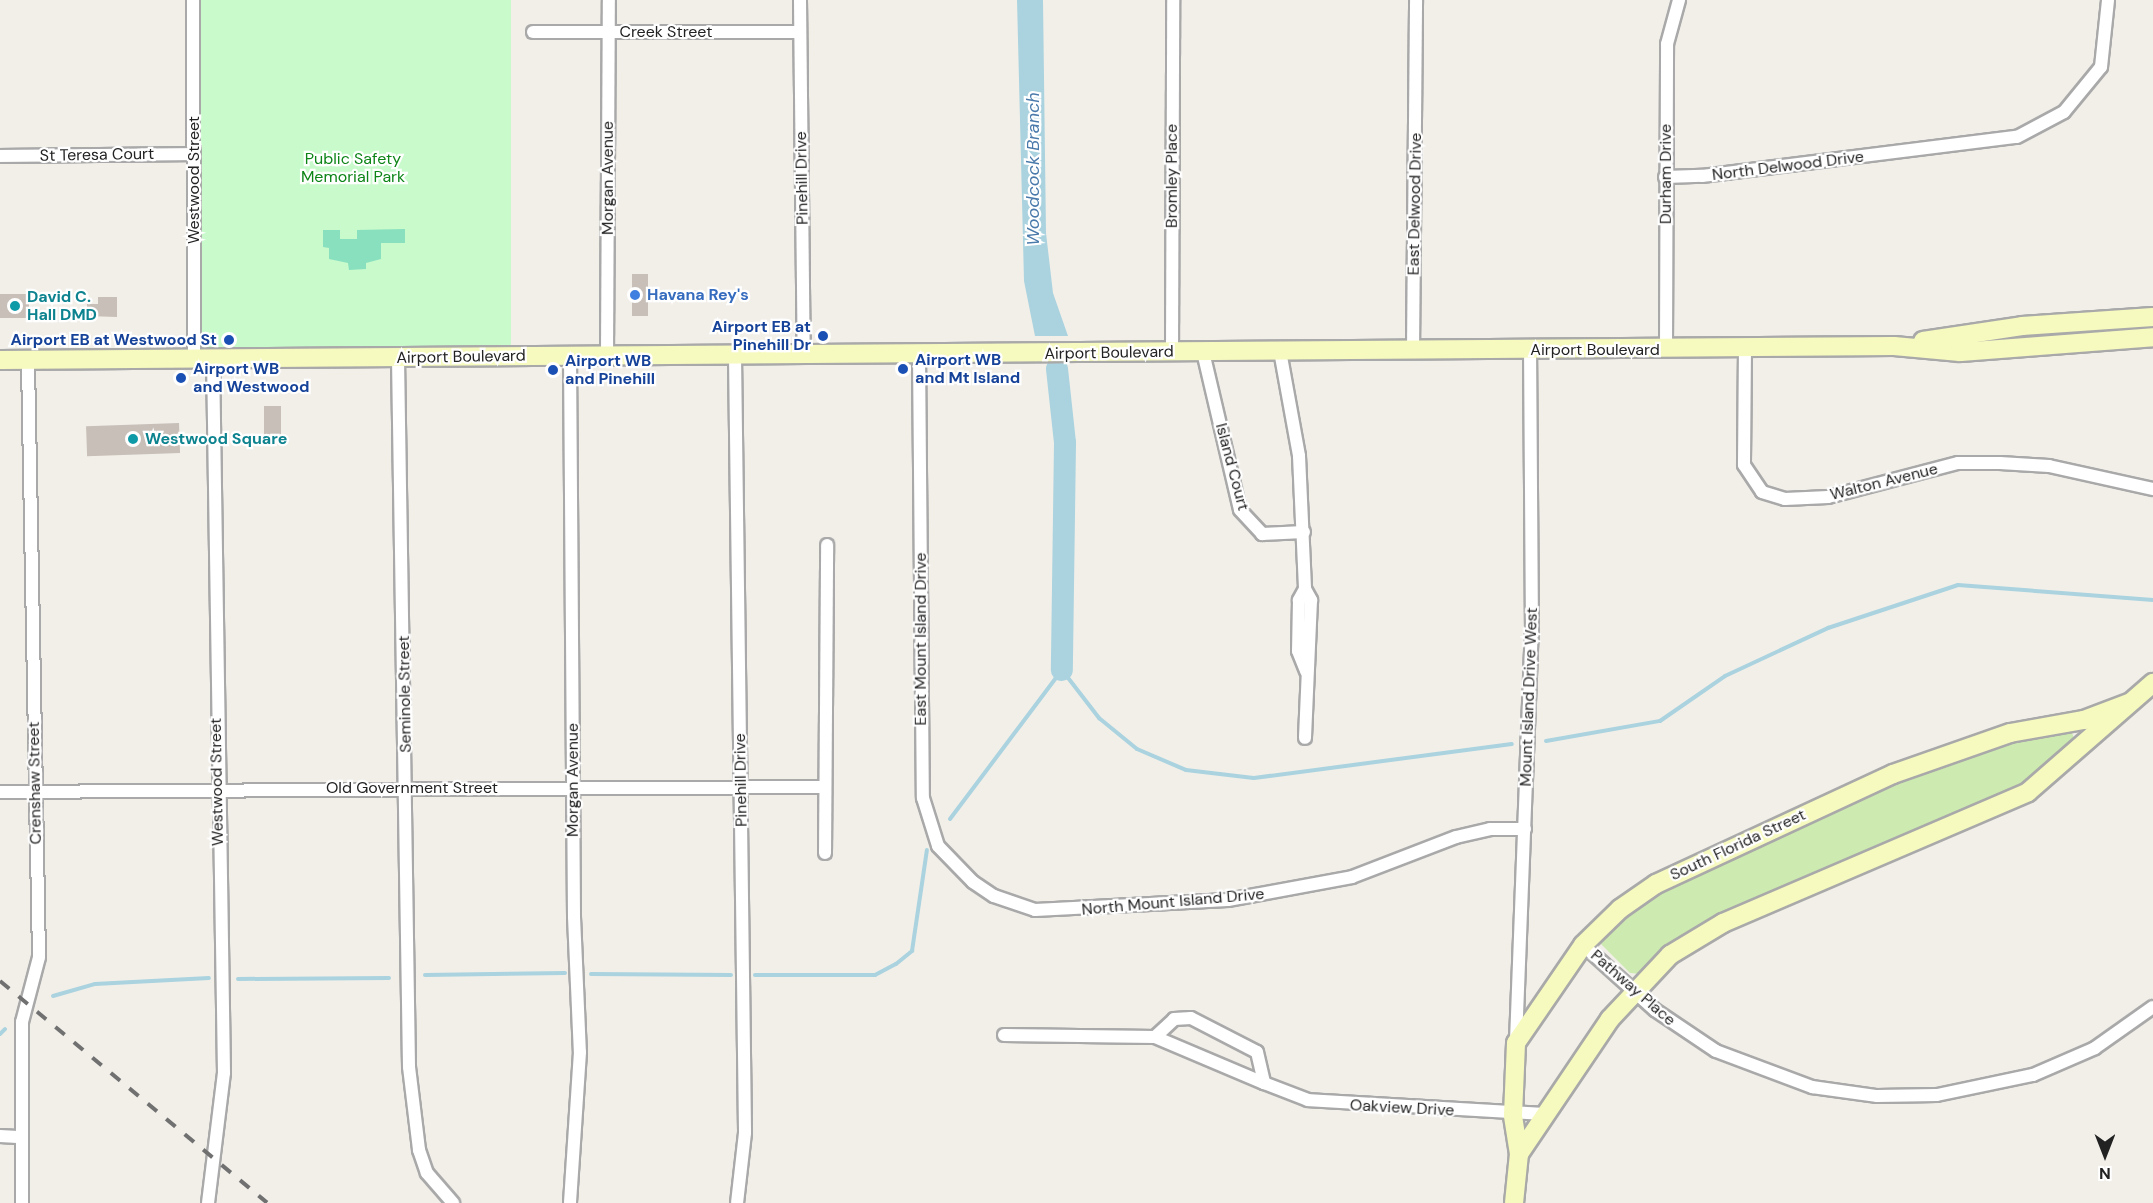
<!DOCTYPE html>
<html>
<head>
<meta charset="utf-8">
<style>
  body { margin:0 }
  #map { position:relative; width:2153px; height:1203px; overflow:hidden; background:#f2efe9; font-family:"DM Sans",sans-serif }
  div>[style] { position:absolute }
  .grass>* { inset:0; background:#cdebb0 }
  .park>* { inset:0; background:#c8facc; transform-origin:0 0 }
  .pitch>* { inset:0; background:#88e0be }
  .water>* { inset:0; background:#aad3df }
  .stream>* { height:4px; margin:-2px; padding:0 2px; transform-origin:2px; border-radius:2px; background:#aad3df }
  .river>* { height:22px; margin:-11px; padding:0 11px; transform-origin:11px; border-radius:11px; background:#aad3df }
  .building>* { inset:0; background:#c7bfb8; transform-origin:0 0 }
  .roads { filter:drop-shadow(2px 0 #a9a9a9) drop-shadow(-2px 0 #a9a9a9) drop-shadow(0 2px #a9a9a9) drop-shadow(0 -2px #a9a9a9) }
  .street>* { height:12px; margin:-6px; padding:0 6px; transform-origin:6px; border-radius:6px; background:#fff }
  .secondary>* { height:18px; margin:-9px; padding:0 9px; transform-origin:9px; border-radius:9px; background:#f7fabf }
  .rail>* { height:4px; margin-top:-2px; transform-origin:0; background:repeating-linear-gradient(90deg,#707070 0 12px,transparent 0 24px) }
  .dots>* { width:16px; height:16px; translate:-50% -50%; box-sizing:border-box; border:3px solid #fff; border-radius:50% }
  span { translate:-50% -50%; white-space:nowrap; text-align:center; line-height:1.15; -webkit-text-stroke:4.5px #fff; paint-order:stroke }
  .street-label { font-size:16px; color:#222 }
  .park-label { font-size:16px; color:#0c8416 }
  .shop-label { font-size:16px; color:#366cbe; font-weight:700 }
  .left { translate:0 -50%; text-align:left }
  .culture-label { font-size:16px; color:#0d838f; font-weight:700 }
  .transit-label { font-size:16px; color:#164399; font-weight:700 }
  .right { translate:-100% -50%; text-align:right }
  .water-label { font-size:18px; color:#4a7aab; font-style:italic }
  .north { position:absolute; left:2075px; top:1125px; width:60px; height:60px; -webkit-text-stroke:4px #fff; paint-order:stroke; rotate:180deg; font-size:16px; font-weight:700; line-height:24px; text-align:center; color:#222 }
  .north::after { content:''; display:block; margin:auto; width:21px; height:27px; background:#222; clip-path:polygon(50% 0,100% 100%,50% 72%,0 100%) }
</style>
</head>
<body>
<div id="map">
  <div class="grass">
    <i style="clip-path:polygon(2071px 730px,2075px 741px,2035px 780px,1733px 912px,1641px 974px,1630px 973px,1601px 944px,1603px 933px,1665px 887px,1749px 845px,1984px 746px)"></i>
  </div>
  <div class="park">
    <i style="left:193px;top:0;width:318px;height:359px"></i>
  </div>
  <div class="pitch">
    <i style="clip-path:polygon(405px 229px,405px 243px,381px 243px,381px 259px,366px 263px,366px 269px,349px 270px,348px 263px,329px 259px,329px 248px,323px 247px,323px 230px,340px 230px,340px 239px,357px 239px,357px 230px)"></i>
  </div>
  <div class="water">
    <i style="clip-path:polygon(1017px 0,1043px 0,1046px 233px,1053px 293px,1068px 336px,1035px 336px,1024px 281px)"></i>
  </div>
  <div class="stream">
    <i style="left:1546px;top:741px;width:116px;rotate:-10deg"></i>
    <i style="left:1660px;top:721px;width:79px;rotate:-34.7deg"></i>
    <i style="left:1725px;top:676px;width:114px;rotate:-25deg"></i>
    <i style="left:1828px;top:628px;width:137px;rotate:-18.3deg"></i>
    <i style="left:1958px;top:585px;width:196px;rotate:4.4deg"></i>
    <i style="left:950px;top:819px;width:186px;rotate:-53.1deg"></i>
    <i style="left:1062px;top:670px;width:61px;rotate:52.4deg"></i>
    <i style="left:1099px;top:718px;width:49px;rotate:39.2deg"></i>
    <i style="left:1137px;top:749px;width:53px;rotate:23.2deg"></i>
    <i style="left:1186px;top:770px;width:68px;rotate:6.7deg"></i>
    <i style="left:1254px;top:778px;width:260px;rotate:-7.5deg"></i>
    <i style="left:591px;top:974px;width:140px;rotate:0.4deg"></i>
    <i style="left:425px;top:975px;width:140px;rotate:-0.8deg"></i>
    <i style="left:755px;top:975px;width:120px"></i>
    <i style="left:875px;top:975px;width:24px;rotate:-28deg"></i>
    <i style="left:896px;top:964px;width:21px;rotate:-39deg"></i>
    <i style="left:912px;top:951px;width:102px;rotate:-81.6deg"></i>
    <i style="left:238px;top:979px;width:151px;rotate:-0.4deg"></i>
    <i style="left:53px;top:996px;width:44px;rotate:-15.9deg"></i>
    <i style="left:95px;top:984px;width:114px;rotate:-3deg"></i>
    <i style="left:0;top:1034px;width:7px;rotate:-45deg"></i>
  </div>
  <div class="river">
    <i style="left:1057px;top:369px;width:74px;rotate:83.8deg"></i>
    <i style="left:1065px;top:443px;width:227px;rotate:90.8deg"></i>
  </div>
  <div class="building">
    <i style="left:632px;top:274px;width:16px;height:42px"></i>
    <i style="left:0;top:294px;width:29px;height:24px"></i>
    <i style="clip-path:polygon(98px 297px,117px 297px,117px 317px,87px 316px,87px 304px,98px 304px)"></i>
    <i style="left:264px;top:406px;width:17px;height:36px"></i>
    <i style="left:179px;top:423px;width:30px;height:93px;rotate:88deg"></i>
  </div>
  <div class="roads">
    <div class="street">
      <i style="left:193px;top:0;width:359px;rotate:89.8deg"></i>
      <i style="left:800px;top:0;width:356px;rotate:89.4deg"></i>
      <i style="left:533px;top:32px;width:267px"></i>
      <i style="left:0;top:156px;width:194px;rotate:-0.6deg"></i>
      <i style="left:1665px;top:177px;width:37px;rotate:-2deg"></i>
      <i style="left:1702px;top:176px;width:317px;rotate:-7.1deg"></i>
      <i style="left:2017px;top:137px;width:53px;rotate:-28deg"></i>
      <i style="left:2064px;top:112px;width:58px;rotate:-50.6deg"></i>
      <i style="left:2101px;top:67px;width:67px;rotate:-84deg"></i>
      <i style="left:1745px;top:348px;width:117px;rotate:90.5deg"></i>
      <i style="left:1744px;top:465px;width:32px;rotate:56deg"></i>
      <i style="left:1762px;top:492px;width:24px;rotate:17deg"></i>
      <i style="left:1785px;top:499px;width:43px;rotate:-2.7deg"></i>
      <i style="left:1828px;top:497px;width:134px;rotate:-14.7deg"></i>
      <i style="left:1958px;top:463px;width:42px"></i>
      <i style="left:2000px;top:463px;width:49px;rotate:3.5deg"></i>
      <i style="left:2049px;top:466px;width:107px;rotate:12.5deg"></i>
      <i style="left:1666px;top:349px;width:305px;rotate:-89.8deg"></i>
      <i style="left:1667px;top:44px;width:46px;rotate:-74.7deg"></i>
      <i style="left:1280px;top:351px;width:107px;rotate:79.7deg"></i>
      <i style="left:1299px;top:456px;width:133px;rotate:87.4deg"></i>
      <i style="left:1305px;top:589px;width:13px;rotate:61deg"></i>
      <i style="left:1311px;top:600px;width:138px;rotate:92.5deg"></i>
      <i style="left:1413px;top:351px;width:351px;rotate:-89.5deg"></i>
      <i style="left:1172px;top:352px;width:352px;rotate:-89.8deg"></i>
      <i style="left:1203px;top:352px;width:162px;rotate:76.8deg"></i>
      <i style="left:1240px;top:510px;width:33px;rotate:47deg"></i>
      <i style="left:1262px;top:534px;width:42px;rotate:-2.7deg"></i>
      <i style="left:919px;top:354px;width:444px;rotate:89.5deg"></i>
      <i style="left:923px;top:798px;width:50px;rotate:72.6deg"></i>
      <i style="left:938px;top:846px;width:50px;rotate:45.8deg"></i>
      <i style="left:973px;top:882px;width:25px;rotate:34deg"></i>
      <i style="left:994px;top:896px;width:43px;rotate:18.9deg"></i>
      <i style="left:1035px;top:910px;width:193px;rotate:-3deg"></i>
      <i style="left:1228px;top:900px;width:126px;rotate:-10.5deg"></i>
      <i style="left:1352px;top:877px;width:111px;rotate:-21deg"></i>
      <i style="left:1456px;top:837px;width:35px;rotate:-13deg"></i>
      <i style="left:1490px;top:829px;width:35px"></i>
      <i style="left:607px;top:355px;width:355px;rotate:-89.7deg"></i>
      <i style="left:570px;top:356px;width:561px;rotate:89.59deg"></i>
      <i style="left:574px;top:917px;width:135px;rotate:87.5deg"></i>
      <i style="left:580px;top:1052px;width:151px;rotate:93.8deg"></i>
      <i style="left:735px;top:356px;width:777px;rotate:89.26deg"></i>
      <i style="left:745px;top:1133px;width:70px;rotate:96.5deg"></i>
      <i style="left:398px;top:358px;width:709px;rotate:89.11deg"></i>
      <i style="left:409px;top:1067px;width:84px;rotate:83.1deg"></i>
      <i style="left:419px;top:1150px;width:24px;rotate:71deg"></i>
      <i style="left:427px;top:1173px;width:40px;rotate:49deg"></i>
      <i style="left:1305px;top:589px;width:13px;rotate:119deg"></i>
      <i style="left:1299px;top:600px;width:51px;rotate:91.1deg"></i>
      <i style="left:1298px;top:651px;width:22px;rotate:68deg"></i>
      <i style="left:0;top:792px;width:825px;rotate:-0.35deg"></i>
      <i style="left:825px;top:853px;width:308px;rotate:-89.6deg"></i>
      <i style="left:1583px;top:945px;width:97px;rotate:42.1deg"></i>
      <i style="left:1655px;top:1010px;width:73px;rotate:33.9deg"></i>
      <i style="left:1716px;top:1051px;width:103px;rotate:20.6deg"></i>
      <i style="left:1812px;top:1087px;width:66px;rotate:7.9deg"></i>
      <i style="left:1877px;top:1096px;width:60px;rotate:-1deg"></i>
      <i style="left:1937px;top:1095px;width:98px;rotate:-11.8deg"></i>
      <i style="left:2033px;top:1075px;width:68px;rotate:-23.5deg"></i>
      <i style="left:2095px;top:1048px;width:71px;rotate:-35.3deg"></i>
      <i style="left:1004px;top:1035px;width:151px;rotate:0.8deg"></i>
      <i style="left:1155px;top:1037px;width:26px;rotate:-43deg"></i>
      <i style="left:1174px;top:1019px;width:17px;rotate:-3deg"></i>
      <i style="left:1191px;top:1018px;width:74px;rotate:27.3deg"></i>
      <i style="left:1257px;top:1052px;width:32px;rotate:77deg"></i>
      <i style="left:1264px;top:1083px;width:47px;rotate:21.1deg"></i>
      <i style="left:1308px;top:1100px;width:235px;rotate:3.4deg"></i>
      <i style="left:1155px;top:1037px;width:118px;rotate:22.9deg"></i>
      <i style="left:1516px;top:1041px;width:410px;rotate:-87.8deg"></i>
      <i style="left:1532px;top:631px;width:281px;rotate:-90.4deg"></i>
      <i style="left:0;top:1136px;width:22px;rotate:3deg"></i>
      <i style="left:22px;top:1203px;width:181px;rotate:-90deg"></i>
      <i style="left:22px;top:1022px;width:67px;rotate:-75.3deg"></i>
      <i style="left:39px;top:957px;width:597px;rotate:-91.06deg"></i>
      <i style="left:208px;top:1203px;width:131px;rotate:-83deg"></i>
      <i style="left:224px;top:1073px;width:714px;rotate:-90.88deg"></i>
    </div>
    <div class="secondary">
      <i style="left:1923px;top:341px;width:100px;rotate:-8.6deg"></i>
      <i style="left:2022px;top:326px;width:131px;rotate:-3.9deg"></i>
      <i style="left:0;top:360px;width:1894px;rotate:-0.42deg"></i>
      <i style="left:1894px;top:346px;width:66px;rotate:5.2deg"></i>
      <i style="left:1960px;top:352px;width:194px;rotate:-4.4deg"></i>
      <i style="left:1519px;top:1154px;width:163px;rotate:-56deg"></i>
      <i style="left:1610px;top:1019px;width:88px;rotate:-46.8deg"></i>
      <i style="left:1670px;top:955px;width:62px;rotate:-31.1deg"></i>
      <i style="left:1723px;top:923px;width:332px;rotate:-23.2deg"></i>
      <i style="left:2028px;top:792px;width:166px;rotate:-41.1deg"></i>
      <i style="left:1514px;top:1203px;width:49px;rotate:-84.2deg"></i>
      <i style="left:1519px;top:1154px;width:39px;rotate:-99deg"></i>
      <i style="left:1513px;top:1115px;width:72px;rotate:-87.6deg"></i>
      <i style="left:1516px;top:1043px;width:119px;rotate:-55.6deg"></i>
      <i style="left:1583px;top:945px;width:52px;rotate:-44.2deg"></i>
      <i style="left:1620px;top:909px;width:44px;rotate:-34.8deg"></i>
      <i style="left:1656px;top:884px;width:261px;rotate:-24.9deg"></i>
      <i style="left:1893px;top:774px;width:124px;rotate:-19.3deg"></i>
      <i style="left:2010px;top:733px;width:75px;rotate:-10deg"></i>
      <i style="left:2084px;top:720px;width:48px;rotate:-20.7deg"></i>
    </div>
  </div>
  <div class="rail">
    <i style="left:0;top:981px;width:347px;rotate:39.7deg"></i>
  </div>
  <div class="dots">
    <i style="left:635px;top:295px;background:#3f7fe0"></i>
    <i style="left:15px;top:306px;background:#0f9aa8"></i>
    <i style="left:823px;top:336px;background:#1a4fb4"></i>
    <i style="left:229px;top:340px;background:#1a4fb4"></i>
    <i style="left:903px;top:369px;background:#1a4fb4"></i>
    <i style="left:553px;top:370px;background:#1a4fb4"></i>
    <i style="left:181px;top:378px;background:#1a4fb4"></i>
    <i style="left:133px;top:439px;background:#0f9aa8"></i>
  </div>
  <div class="street-label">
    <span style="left:666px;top:32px">Creek Street</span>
    <span style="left:97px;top:155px;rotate:-1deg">St Teresa Court</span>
    <span style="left:1788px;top:166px;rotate:-7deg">North Delwood Drive</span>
    <span style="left:1666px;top:174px;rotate:-90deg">Durham Drive</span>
    <span style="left:1172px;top:176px;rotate:-90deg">Bromley Place</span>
    <span style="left:608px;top:178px;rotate:-90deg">Morgan Avenue</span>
    <span style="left:802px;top:178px;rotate:-91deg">Pinehill Drive</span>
    <span style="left:194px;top:180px;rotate:-90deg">Westwood Street</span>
    <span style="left:1415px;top:204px;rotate:-89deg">East Delwood Drive</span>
    <span style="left:1595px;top:350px">Airport Boulevard</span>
    <span style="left:1109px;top:353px;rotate:-1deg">Airport Boulevard</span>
    <span style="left:461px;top:357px;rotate:-1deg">Airport Boulevard</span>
    <span style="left:1232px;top:467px;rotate:75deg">Island Court</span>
    <span style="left:1884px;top:482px;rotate:-14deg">Walton Avenue</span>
    <span style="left:921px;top:639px;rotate:-90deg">East Mount Island Drive</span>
    <span style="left:405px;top:694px;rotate:-91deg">Seminole Street</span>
    <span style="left:1529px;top:697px;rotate:-88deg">Mount Island Drive West</span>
    <span style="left:573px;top:780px;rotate:-90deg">Morgan Avenue</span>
    <span style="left:741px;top:780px;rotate:-91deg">Pinehill Drive</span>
    <span style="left:217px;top:782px;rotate:-91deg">Westwood Street</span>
    <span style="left:35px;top:783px;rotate:-91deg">Crenshaw Street</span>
    <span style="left:412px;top:788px">Old Government Street</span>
    <span style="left:1738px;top:845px;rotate:-25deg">South Florida Street</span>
    <span style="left:1173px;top:902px;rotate:-5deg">North Mount Island Drive</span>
    <span style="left:1633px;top:988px;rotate:41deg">Pathway Place</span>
    <span style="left:1402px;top:1108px;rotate:3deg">Oakview Drive</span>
  </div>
  <div class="park-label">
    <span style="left:353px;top:168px">Public Safety<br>Memorial Park</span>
  </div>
  <div class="shop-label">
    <span class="left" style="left:647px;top:295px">Havana Rey's</span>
  </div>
  <div class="culture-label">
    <span class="left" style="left:27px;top:306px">David C.<br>Hall DMD</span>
    <span class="left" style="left:145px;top:439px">Westwood Square</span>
  </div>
  <div class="transit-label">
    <span class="right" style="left:811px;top:336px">Airport EB at<br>Pinehill Dr</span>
    <span class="right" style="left:217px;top:340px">Airport EB at Westwood St</span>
    <span class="left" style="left:915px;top:369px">Airport WB<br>and Mt Island</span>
    <span class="left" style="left:565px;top:370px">Airport WB<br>and Pinehill</span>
    <span class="left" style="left:193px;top:378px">Airport WB<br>and Westwood</span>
  </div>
  <div class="water-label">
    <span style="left:1033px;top:169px;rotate:-90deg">Woodcock Branch</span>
  </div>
  <div class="north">N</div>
</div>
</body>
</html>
